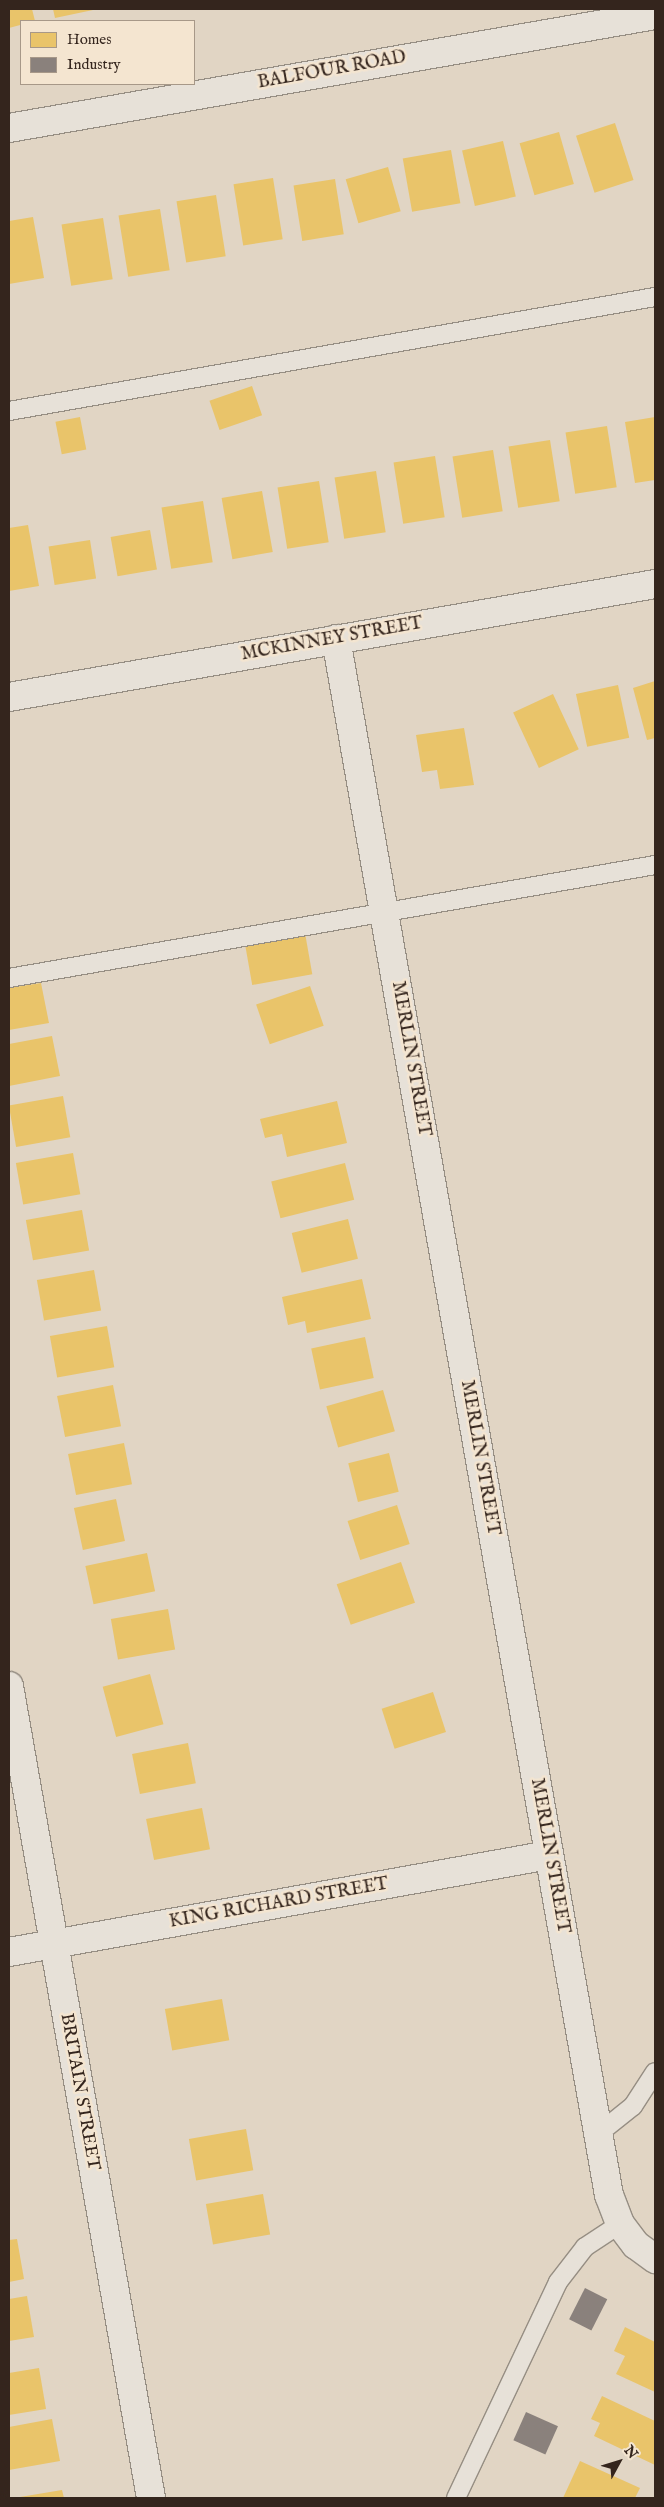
<!DOCTYPE html>
<html>
<head>
<meta charset="utf-8">
<style>
  body { margin:0 }
  #map { position:relative; width:664px; height:2507px; overflow:hidden; background:#e1d5c4; font-family:"IM FELL English",serif }
  div>[style] { position:absolute }
  .homes>* { inset:0; background:#e9c46a; transform-origin:0 0 }
  .industry>* { inset:0; background:#8a817c; transform-origin:0 0 }
  .roads { filter:drop-shadow(1px 0 #968e83) drop-shadow(-1px 0 #968e83) drop-shadow(0 1px #968e83) drop-shadow(0 -1px #968e83) }
  .service>* { height:18px; margin:-9px; padding:0 9px; transform-origin:9px; border-radius:9px; background:#e7e1d8 }
  .minor>* { height:28px; margin:-14px; padding:0 14px; transform-origin:14px; border-radius:14px; background:#e7e1d8 }
  span { translate:-50% -50%; white-space:nowrap; text-align:center; line-height:1.15; -webkit-text-stroke:5px #f4e5d0; paint-order:stroke }
  .street-label { font-size:18px; color:#34251d }
  .frame { position:absolute; inset:0; border:10px solid #34251d; pointer-events:none }
  .legend { position:absolute; left:20px; top:20px; width:175px; height:65px; box-sizing:border-box; background:#f4e5d0; border:1px solid #a79888; margin:0; padding:6px 9px; list-style:none; font-size:15px; color:#34251d }
  .legend li { display:flex; align-items:center; gap:10px; height:25px }
  .legend b { width:25px; border:1px solid #a79888 }
  .north { position:absolute; left:594px; top:2437px; width:50px; height:50px; -webkit-text-stroke:4px #f4e5d0; paint-order:stroke; rotate:51deg; font-size:14px; font-weight:700; line-height:20px; text-align:center; color:#34251d }
  .north::after { content:''; display:block; margin:auto; width:18px; height:22px; background:#34251d; clip-path:polygon(50% 0,100% 100%,50% 72%,0 100%) }
</style>
</head>
<body>
<div id="map">
  <div class="homes">
    <i style="clip-path:polygon(9px 9px,32px 9px,35px 21px,9px 28px)"></i>
    <i style="clip-path:polygon(53px 9px,93px 9px,93px 10px,55px 18px)"></i>
    <i style="left:615px;top:123px;width:60px;height:41px;rotate:72deg"></i>
    <i style="left:559px;top:132px;width:54px;height:41px;rotate:74deg"></i>
    <i style="left:503px;top:141px;width:57px;height:42px;rotate:77deg"></i>
    <i style="left:451px;top:150px;width:54px;height:49px;rotate:80deg"></i>
    <i style="left:388px;top:167px;width:46px;height:44px;rotate:74deg"></i>
    <i style="left:273px;top:178px;width:62px;height:40px;rotate:81deg"></i>
    <i style="left:335px;top:179px;width:56px;height:42px;rotate:81deg"></i>
    <i style="left:216px;top:195px;width:62px;height:40px;rotate:81deg"></i>
    <i style="left:160px;top:209px;width:62px;height:42px;rotate:81deg"></i>
    <i style="clip-path:polygon(33px 217px,44px 278px,9px 284px,9px 221px)"></i>
    <i style="left:103px;top:218px;width:62px;height:42px;rotate:81deg"></i>
    <i style="left:252px;top:386px;width:31px;height:45px;rotate:71deg"></i>
    <i style="left:80px;top:417px;width:33px;height:25px;rotate:79deg"></i>
    <i style="clip-path:polygon(655px 417px,655px 480px,635px 483px,625px 422px)"></i>
    <i style="left:607px;top:426px;width:62px;height:42px;rotate:81deg"></i>
    <i style="left:550px;top:440px;width:62px;height:42px;rotate:81deg"></i>
    <i style="left:493px;top:450px;width:62px;height:41px;rotate:81deg"></i>
    <i style="left:435px;top:456px;width:62px;height:42px;rotate:81deg"></i>
    <i style="left:376px;top:471px;width:62px;height:42px;rotate:81deg"></i>
    <i style="left:319px;top:481px;width:62px;height:42px;rotate:81deg"></i>
    <i style="left:262px;top:491px;width:62px;height:41px;rotate:80deg"></i>
    <i style="left:203px;top:501px;width:62px;height:42px;rotate:81deg"></i>
    <i style="clip-path:polygon(28px 525px,39px 586px,9px 591px,9px 528px)"></i>
    <i style="left:150px;top:530px;width:40px;height:40px;rotate:80deg"></i>
    <i style="left:90px;top:540px;width:39px;height:42px;rotate:81deg"></i>
    <i style="clip-path:polygon(655px 681px,655px 738px,647px 740px,633px 688px)"></i>
    <i style="left:618px;top:685px;width:54px;height:43px;rotate:78deg"></i>
    <i style="left:553px;top:694px;width:61px;height:44px;rotate:65deg"></i>
    <i style="clip-path:polygon(464px 728px,474px 785px,440px 789px,437px 770px,422px 772px,416px 735px)"></i>
    <i style="left:305px;top:933px;width:42px;height:61px;rotate:80deg"></i>
    <i style="clip-path:polygon(41px 983px,49px 1023px,9px 1030px,9px 988px)"></i>
    <i style="left:310px;top:986px;width:42px;height:57px;rotate:71deg"></i>
    <i style="clip-path:polygon(52px 1036px,60px 1076px,9px 1086px,9px 1044px)"></i>
    <i style="left:63px;top:1096px;width:42px;height:55px;rotate:80deg"></i>
    <i style="clip-path:polygon(337px 1101px,347px 1143px,287px 1157px,282px 1134px,265px 1138px,260px 1119px)"></i>
    <i style="left:73px;top:1153px;width:42px;height:58px;rotate:80deg"></i>
    <i style="left:345px;top:1163px;width:38px;height:76px;rotate:76deg"></i>
    <i style="left:82px;top:1210px;width:41px;height:57px;rotate:80deg"></i>
    <i style="left:348px;top:1219px;width:41px;height:58px;rotate:76deg"></i>
    <i style="left:94px;top:1270px;width:41px;height:58px;rotate:80deg"></i>
    <i style="clip-path:polygon(362px 1279px,371px 1319px,307px 1333px,305px 1321px,288px 1325px,282px 1297px)"></i>
    <i style="left:107px;top:1326px;width:42px;height:58px;rotate:80deg"></i>
    <i style="left:365px;top:1337px;width:42px;height:55px;rotate:78deg"></i>
    <i style="left:113px;top:1385px;width:42px;height:57px;rotate:79deg"></i>
    <i style="left:383px;top:1390px;width:43px;height:59px;rotate:74deg"></i>
    <i style="left:124px;top:1443px;width:42px;height:57px;rotate:79deg"></i>
    <i style="left:389px;top:1453px;width:40px;height:42px;rotate:76deg"></i>
    <i style="left:116px;top:1499px;width:43px;height:43px;rotate:78deg"></i>
    <i style="left:397px;top:1505px;width:41px;height:52px;rotate:72deg"></i>
    <i style="left:147px;top:1553px;width:39px;height:63px;rotate:78deg"></i>
    <i style="left:401px;top:1562px;width:43px;height:68px;rotate:71deg"></i>
    <i style="left:168px;top:1609px;width:41px;height:58px;rotate:80deg"></i>
    <i style="left:150px;top:1674px;width:52px;height:49px;rotate:75deg"></i>
    <i style="left:433px;top:1692px;width:42px;height:54px;rotate:72deg"></i>
    <i style="left:188px;top:1743px;width:41px;height:57px;rotate:79deg"></i>
    <i style="left:202px;top:1808px;width:42px;height:57px;rotate:79deg"></i>
    <i style="left:222px;top:1999px;width:42px;height:58px;rotate:80deg"></i>
    <i style="left:246px;top:2129px;width:42px;height:58px;rotate:80deg"></i>
    <i style="left:263px;top:2194px;width:41px;height:58px;rotate:80deg"></i>
    <i style="clip-path:polygon(17px 2239px,24px 2279px,9px 2282px,9px 2240px)"></i>
    <i style="clip-path:polygon(27px 2296px,34px 2337px,9px 2341px,9px 2299px)"></i>
    <i style="clip-path:polygon(625px 2327px,655px 2342px,655px 2392px,616px 2374px,625px 2356px,614px 2351px)"></i>
    <i style="clip-path:polygon(39px 2368px,46px 2409px,9px 2415px,9px 2373px)"></i>
    <i style="clip-path:polygon(602px 2396px,655px 2421px,655px 2465px,594px 2436px,600px 2423px,591px 2419px)"></i>
    <i style="clip-path:polygon(52px 2419px,60px 2461px,9px 2470px,9px 2427px)"></i>
    <i style="clip-path:polygon(580px 2461px,640px 2488px,635px 2498px,563px 2498px)"></i>
    <i style="clip-path:polygon(62px 2490px,64px 2498px,20px 2498px,20px 2497px)"></i>
  </div>
  <div class="industry">
    <i style="left:585px;top:2288px;width:25px;height:35px;rotate:27deg"></i>
    <i style="left:526px;top:2412px;width:35px;height:31px;rotate:24deg"></i>
  </div>
  <div class="roads">
    <div class="service">
      <i style="left:9px;top:411px;width:656px;rotate:-10.01deg"></i>
      <i style="left:9px;top:978px;width:656px;rotate:-9.92deg"></i>
      <i style="left:598px;top:2134px;width:45px;rotate:-38.7deg"></i>
      <i style="left:633px;top:2106px;width:40px;rotate:-57.1deg"></i>
      <i style="left:456px;top:2498px;width:239px;rotate:-64.7deg"></i>
      <i style="left:558px;top:2282px;width:44px;rotate:-52.4deg"></i>
      <i style="left:585px;top:2247px;width:42px;rotate:-33.3deg"></i>
    </div>
    <div class="minor">
      <i style="left:9px;top:128px;width:656px;rotate:-9.92deg"></i>
      <i style="left:336px;top:639px;width:1580px;rotate:80.05deg"></i>
      <i style="left:609px;top:2195px;width:31px;rotate:69deg"></i>
      <i style="left:620px;top:2224px;width:26px;rotate:53deg"></i>
      <i style="left:636px;top:2245px;width:24px;rotate:36deg"></i>
      <i style="left:9px;top:697px;width:656px;rotate:-9.92deg"></i>
      <i style="left:9px;top:1686px;width:824px;rotate:80.08deg"></i>
      <i style="left:9px;top:1952px;width:549px;rotate:-10.18deg"></i>
    </div>
  </div>
  <div class="street-label">
    <span style="left:332px;top:71px;rotate:-10deg">BALFOUR ROAD</span>
    <span style="left:332px;top:640px;rotate:-10deg">MCKINNEY STREET</span>
    <span style="left:410px;top:1059px;rotate:80deg">MERLIN STREET</span>
    <span style="left:479px;top:1458px;rotate:80deg">MERLIN STREET</span>
    <span style="left:549px;top:1856px;rotate:80deg">MERLIN STREET</span>
    <span style="left:279px;top:1904px;rotate:-10deg">KING RICHARD STREET</span>
    <span style="left:79px;top:2092px;rotate:80deg">BRITAIN STREET</span>
  </div>
  <div class="frame"></div>
  <ul class="legend">
  <li><b style="height:14px;background:#e9c46a"></b>Homes</li>
  <li><b style="height:14px;background:#8a817c"></b>Industry</li>
  </ul>
  <div class="north">N</div>
</div>
</body>
</html>
